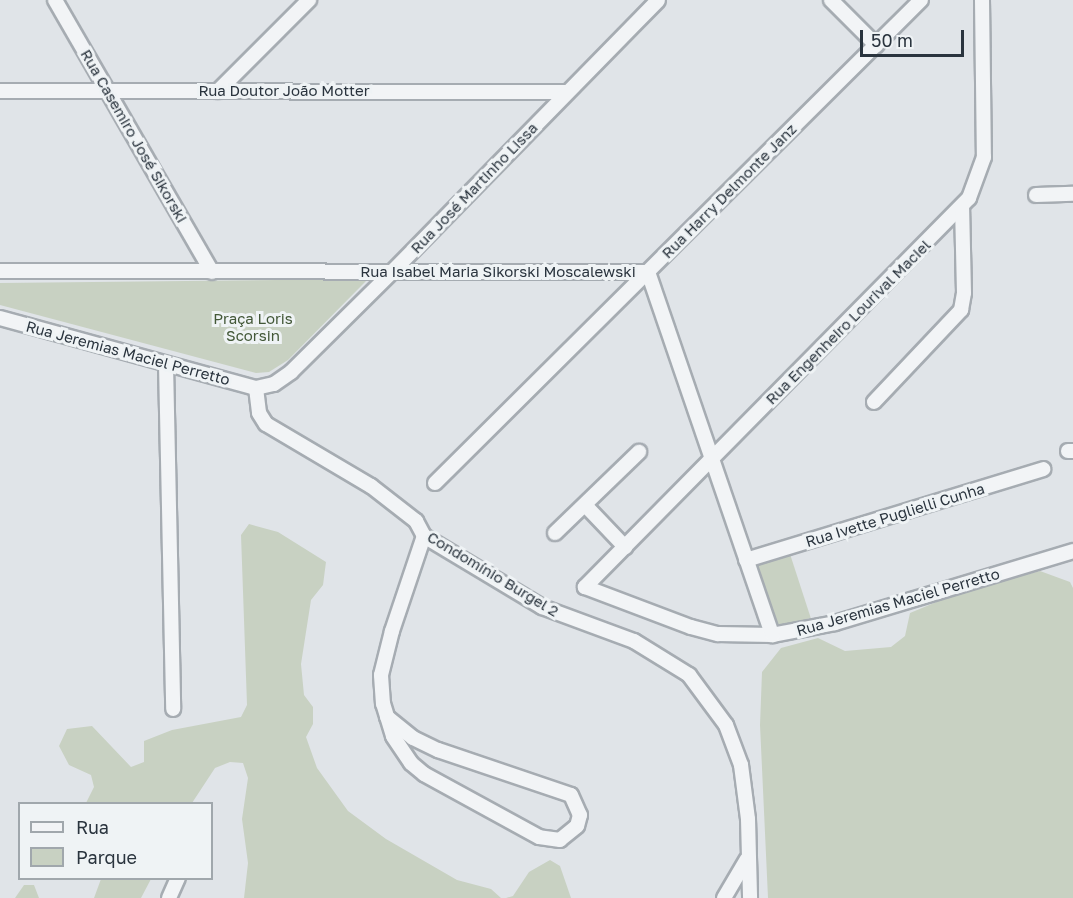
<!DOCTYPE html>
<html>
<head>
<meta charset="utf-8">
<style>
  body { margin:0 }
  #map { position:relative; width:1073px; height:898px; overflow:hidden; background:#e0e4e8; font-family:"Golos Text",sans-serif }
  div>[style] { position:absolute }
  .green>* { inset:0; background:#c8d1c2; transform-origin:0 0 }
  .roads { filter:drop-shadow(2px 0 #a6acb2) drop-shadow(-2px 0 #a6acb2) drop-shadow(0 2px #a6acb2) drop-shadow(0 -2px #a6acb2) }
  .street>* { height:14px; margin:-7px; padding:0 7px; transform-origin:7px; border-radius:7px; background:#f2f4f6 }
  span { translate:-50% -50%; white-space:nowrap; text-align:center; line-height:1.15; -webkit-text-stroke:6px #eff3f5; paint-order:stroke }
  .street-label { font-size:15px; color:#2a343e }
  .park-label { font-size:15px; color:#435838 }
  .legend { position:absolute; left:18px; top:802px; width:195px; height:78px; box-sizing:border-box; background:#eff3f5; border:2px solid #a0a7ac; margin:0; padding:8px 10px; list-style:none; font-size:18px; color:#2a343e }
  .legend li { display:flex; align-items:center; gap:12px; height:30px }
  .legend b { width:30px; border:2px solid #a0a7ac }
  .scale { position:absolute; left:860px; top:30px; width:104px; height:27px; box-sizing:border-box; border:3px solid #2a343e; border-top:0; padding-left:8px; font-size:18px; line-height:21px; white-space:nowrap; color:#2a343e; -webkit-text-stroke:4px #eff3f5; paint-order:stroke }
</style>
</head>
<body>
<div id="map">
  <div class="green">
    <i style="clip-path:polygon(368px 279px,288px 360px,269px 372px,256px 373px,0 305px,0 283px)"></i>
    <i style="clip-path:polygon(249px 524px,278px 532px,326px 562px,323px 585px,311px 600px,301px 664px,304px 695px,313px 707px,313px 724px,306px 737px,317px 768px,348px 811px,386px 839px,457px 880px,491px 889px,501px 898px,244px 898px,248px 863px,242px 819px,248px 778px,243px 763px,230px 762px,215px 768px,192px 803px,86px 803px,94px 787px,91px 775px,69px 765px,59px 746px,67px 729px,92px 726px,131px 767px,144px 762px,144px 741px,172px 730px,241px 717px,247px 705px,241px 535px)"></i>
    <i style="left:790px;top:554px;width:67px;height:34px;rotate:72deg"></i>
    <i style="clip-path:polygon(1040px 571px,1070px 582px,1073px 588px,1073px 898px,768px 898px,760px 725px,762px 672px,781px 648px,818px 638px,845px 651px,891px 647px,905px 636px,910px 613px,958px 593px)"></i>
    <i style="clip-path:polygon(550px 860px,560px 866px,571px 898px,506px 898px,513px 896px,529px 872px)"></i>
    <i style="clip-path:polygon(101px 879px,101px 878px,151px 879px,141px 898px,94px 898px)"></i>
    <i style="clip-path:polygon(24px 885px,34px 885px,39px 898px,15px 898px)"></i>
  </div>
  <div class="roads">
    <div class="street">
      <i style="left:55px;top:0;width:314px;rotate:60deg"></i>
      <i style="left:831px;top:0;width:64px;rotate:45deg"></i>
      <i style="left:982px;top:0;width:157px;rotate:89.3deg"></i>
      <i style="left:984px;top:157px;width:44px;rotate:110.1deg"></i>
      <i style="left:969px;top:198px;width:547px;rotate:134.63deg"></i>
      <i style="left:585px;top:587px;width:113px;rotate:20.7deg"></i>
      <i style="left:691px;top:627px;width:28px;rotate:15deg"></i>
      <i style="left:718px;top:634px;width:54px;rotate:1.1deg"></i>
      <i style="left:772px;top:635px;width:64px;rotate:-10.8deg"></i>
      <i style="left:835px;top:623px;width:249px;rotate:-16.8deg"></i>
      <i style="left:0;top:91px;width:567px;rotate:0.1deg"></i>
      <i style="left:218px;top:91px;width:129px;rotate:-45deg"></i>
      <i style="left:1036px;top:195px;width:37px;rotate:-2deg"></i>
      <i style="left:0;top:271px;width:648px;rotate:0.09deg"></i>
      <i style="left:648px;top:272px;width:384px;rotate:71.1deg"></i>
      <i style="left:0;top:318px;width:265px;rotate:15.3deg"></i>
      <i style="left:256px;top:388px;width:18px;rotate:-13deg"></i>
      <i style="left:274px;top:384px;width:21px;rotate:-35deg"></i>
      <i style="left:291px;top:372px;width:142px;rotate:-44.7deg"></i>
      <i style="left:392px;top:272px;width:380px;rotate:-45.6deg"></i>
      <i style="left:166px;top:364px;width:345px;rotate:88.8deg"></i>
      <i style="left:256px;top:388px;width:25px;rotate:83deg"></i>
      <i style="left:259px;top:413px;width:13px;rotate:58deg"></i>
      <i style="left:266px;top:424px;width:122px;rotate:30.6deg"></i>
      <i style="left:371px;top:486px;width:57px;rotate:37.9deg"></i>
      <i style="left:416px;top:521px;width:17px;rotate:62deg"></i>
      <i style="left:424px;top:536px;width:138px;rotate:31deg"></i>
      <i style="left:542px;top:607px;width:98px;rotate:20.3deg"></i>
      <i style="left:634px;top:641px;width:65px;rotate:31.7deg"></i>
      <i style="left:689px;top:675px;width:62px;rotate:53.5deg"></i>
      <i style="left:726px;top:725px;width:43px;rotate:69.4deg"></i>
      <i style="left:741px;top:765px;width:54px;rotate:82.6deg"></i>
      <i style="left:748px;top:819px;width:79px;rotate:88.5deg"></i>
      <i style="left:874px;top:402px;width:127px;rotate:-46.6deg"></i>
      <i style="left:961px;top:310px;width:17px;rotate:-80deg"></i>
      <i style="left:964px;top:293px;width:86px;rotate:-91.3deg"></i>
      <i style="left:1068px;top:451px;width:5px"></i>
      <i style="left:435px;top:483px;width:685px;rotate:-44.82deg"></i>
      <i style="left:586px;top:506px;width:57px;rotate:46.4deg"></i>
      <i style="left:555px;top:533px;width:117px;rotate:-44deg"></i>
      <i style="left:746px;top:560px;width:311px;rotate:-17deg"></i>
      <i style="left:387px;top:717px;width:33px;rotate:39deg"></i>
      <i style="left:413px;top:738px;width:28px;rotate:26deg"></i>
      <i style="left:438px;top:750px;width:140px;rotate:18.7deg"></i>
      <i style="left:571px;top:795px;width:22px;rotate:66deg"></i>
      <i style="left:580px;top:815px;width:11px;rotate:105deg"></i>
      <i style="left:577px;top:826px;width:22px;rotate:141deg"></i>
      <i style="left:560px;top:840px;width:21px;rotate:-172deg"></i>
      <i style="left:539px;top:837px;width:131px;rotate:-151.3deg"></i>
      <i style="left:424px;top:774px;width:17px;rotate:-140deg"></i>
      <i style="left:411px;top:763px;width:32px;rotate:-124deg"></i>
      <i style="left:393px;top:736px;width:34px;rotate:-107deg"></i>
      <i style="left:383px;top:704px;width:29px;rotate:-94deg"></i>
      <i style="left:381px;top:675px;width:45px;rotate:-76deg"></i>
      <i style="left:392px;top:631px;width:100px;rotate:-71.4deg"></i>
      <i style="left:169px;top:898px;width:22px;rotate:-66deg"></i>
      <i style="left:724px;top:898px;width:45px;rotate:-59.5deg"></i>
    </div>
  </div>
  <div class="street-label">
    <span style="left:284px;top:91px">Rua Doutor João Motter</span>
    <span style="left:134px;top:136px;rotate:60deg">Rua Casemiro José Sikorski</span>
    <span style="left:474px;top:188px;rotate:-46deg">Rua José Martinho Lissa</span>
    <span style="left:729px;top:191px;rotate:-45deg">Rua Harry Delmonte Janz</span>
    <span style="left:498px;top:272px">Rua Isabel Maria Sikorski Moscalewski</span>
    <span style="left:848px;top:322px;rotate:-45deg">Rua Engenheiro Lourival Maciel</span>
    <span style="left:128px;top:353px;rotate:15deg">Rua Jeremias Maciel Perretto</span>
    <span style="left:895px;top:515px;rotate:-17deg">Rua Ivette Puglielli Cunha</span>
    <span style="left:493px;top:574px;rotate:31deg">Condomínio Burgel 2</span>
    <span style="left:898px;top:602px;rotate:-16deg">Rua Jeremias Maciel Perretto</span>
  </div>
  <div class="park-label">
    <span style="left:253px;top:327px">Praça Loris<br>Scorsin</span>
  </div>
  <ul class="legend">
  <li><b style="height:8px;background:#f2f4f6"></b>Rua</li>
  <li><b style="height:16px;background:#c8d1c2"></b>Parque</li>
  </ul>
  <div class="scale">50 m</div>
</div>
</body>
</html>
